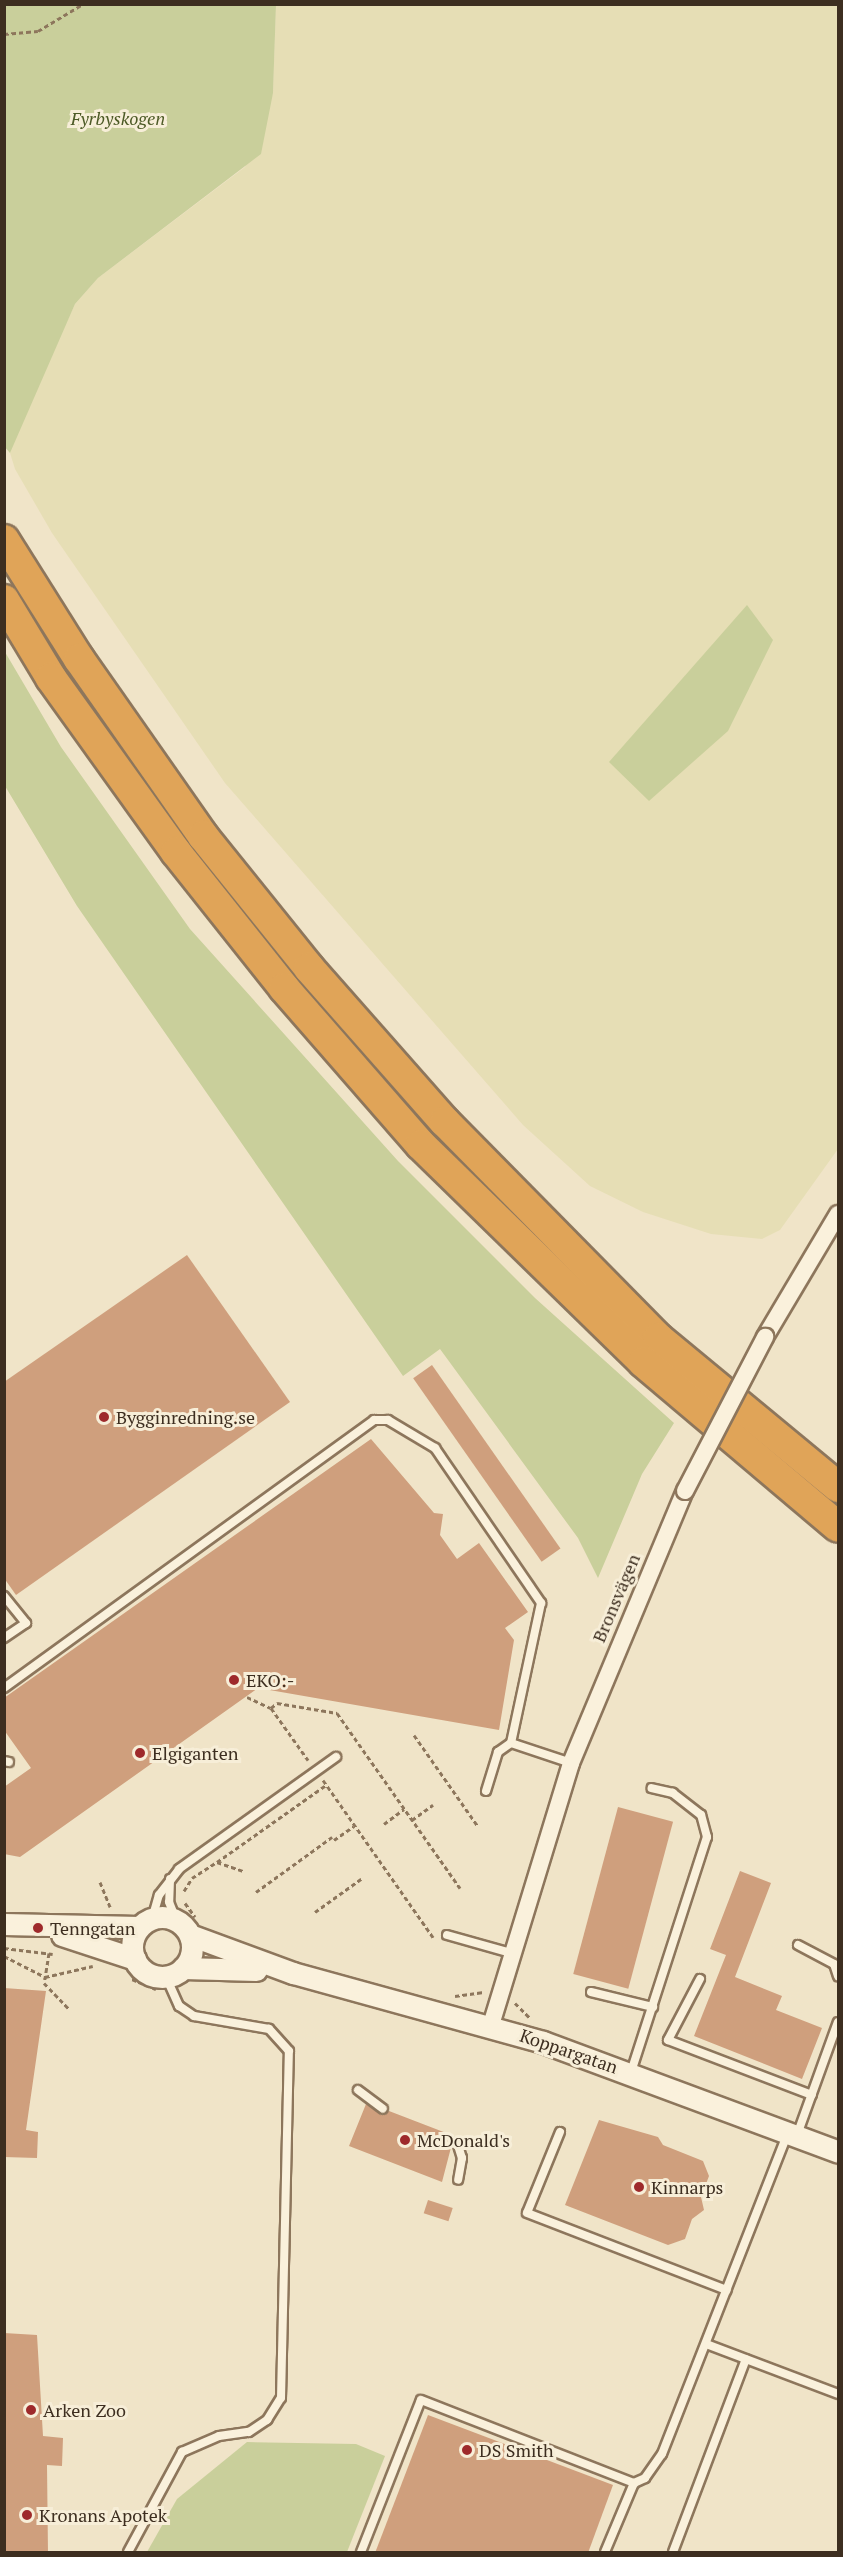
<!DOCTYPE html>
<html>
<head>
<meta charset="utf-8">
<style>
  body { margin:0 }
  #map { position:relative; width:843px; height:2557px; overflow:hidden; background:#f0e4c8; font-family:"PT Serif",serif }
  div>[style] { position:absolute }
  .farmland>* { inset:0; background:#e6deb5 }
  .green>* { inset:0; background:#c9cf9b }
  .building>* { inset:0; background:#cf9f7d; transform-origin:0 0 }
  .path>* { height:3px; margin-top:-1.5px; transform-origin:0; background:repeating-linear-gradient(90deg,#8d765c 0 4.5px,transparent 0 7.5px) }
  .roads { filter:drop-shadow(2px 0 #8d765c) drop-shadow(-2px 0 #8d765c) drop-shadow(0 2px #8d765c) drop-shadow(0 -2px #8d765c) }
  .service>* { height:8px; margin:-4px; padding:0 4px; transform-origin:4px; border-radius:4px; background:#faf1dc }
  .minor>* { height:16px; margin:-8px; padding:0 8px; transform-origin:8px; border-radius:8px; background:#faf1dc }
  .tertiary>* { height:21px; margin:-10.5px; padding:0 10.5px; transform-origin:10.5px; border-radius:10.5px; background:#faf1dc }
  .tertiary>.ring { margin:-10.5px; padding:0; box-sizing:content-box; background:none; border:21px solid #faf1dc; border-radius:50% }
  .motorway>* { height:30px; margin:-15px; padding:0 15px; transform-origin:15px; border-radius:15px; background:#e0a458 }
  .bridges { filter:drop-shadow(2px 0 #8d765c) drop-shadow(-2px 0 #8d765c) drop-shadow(0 2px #8d765c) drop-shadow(0 -2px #8d765c) }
  .minor-bridge>* { height:16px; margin:-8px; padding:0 8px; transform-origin:8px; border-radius:8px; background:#faf1dc }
  .dots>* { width:16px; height:16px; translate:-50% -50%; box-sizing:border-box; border:3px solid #f7eed8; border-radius:50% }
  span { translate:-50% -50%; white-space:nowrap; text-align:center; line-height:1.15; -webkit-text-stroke:6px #f7eed8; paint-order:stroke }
  .park-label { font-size:18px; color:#4d5a26; font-style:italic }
  .poi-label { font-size:18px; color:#3d2e20 }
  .left { translate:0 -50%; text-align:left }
  .street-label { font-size:18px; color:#3d2e20 }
  .frame { position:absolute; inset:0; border:6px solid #3d2e20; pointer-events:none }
</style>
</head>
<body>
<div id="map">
  <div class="farmland">
    <i style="clip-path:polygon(276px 5px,838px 5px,838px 1149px,780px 1230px,762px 1239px,711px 1234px,643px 1212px,590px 1186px,523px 1125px,225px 783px,52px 533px,15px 469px,10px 453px,13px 437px,75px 304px,98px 278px,245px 167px,273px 93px)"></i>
  </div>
  <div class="green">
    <i style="clip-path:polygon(4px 5px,276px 5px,273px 93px,261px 154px,98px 278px,75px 304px,10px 453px,4px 446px)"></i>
    <i style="clip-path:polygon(747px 605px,773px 640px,728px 731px,649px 801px,609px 762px)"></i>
    <i style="clip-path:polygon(5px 652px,61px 747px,190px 929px,398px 1161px,535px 1298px,674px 1423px,642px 1474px,598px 1578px,578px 1538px,440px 1349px,403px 1376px,77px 906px,5px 786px)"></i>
    <i style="clip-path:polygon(247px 2442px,356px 2444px,385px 2456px,347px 2552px,147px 2552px,177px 2499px)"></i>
  </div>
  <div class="building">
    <i style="clip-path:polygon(187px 1255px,290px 1402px,16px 1595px,4px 1578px,4px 1382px)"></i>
    <i style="left:432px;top:1365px;width:224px;height:23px;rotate:55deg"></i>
    <i style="clip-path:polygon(371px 1439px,434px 1513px,443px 1514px,440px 1535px,457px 1559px,479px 1543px,528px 1612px,505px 1628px,514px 1640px,499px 1730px,258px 1688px,20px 1857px,4px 1854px,4px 1787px,31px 1768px,4px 1730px,4px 1698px)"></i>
    <i style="left:618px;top:1807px;width:57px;height:173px;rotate:15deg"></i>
    <i style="clip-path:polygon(740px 1871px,771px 1883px,735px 1977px,782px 1996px,776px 2010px,822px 2028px,802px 2079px,694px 2036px,726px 1955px,710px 1949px)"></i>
    <i style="clip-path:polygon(4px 1988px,46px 1991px,26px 2130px,38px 2132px,37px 2158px,4px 2157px)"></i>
    <i style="clip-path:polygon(366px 2104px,382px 2115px,389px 2111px,454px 2136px,442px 2182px,349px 2146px)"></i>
    <i style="clip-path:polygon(599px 2120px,658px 2137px,663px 2145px,703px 2161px,709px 2176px,701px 2197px,704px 2210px,692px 2219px,685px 2239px,668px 2245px,565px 2205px)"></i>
    <i style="left:428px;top:2200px;width:26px;height:14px;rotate:18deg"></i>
    <i style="clip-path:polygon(4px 2333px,37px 2335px,43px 2436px,63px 2438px,62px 2466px,47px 2465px,48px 2553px,4px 2553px)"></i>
    <i style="clip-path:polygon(428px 2415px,613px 2485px,588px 2553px,375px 2553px)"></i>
  </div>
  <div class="path">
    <i style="left:4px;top:34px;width:34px;rotate:-5deg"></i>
    <i style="left:38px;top:31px;width:52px;rotate:-31deg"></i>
    <i style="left:247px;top:1697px;width:26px;rotate:25deg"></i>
    <i style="left:271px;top:1708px;width:64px;rotate:54.6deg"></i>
    <i style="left:271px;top:1708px;width:8px;rotate:-40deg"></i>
    <i style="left:277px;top:1703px;width:61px;rotate:9.5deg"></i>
    <i style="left:337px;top:1713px;width:214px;rotate:54.9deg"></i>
    <i style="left:414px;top:1735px;width:110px;rotate:55deg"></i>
    <i style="left:323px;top:1780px;width:192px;rotate:55deg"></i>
    <i style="left:412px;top:1820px;width:26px;rotate:-36deg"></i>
    <i style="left:384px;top:1824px;width:25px;rotate:-37deg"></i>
    <i style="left:334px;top:1840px;width:24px;rotate:-35deg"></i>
    <i style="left:217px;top:1862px;width:133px;rotate:-35.2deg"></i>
    <i style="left:100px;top:1882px;width:27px;rotate:68deg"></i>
    <i style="left:184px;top:1891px;width:15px;rotate:-58deg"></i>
    <i style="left:192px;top:1878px;width:30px;rotate:-33deg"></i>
    <i style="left:217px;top:1862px;width:28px;rotate:19deg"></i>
    <i style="left:256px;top:1892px;width:94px;rotate:-35.9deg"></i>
    <i style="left:185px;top:1903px;width:17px;rotate:54deg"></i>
    <i style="left:315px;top:1912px;width:57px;rotate:-35.7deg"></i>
    <i style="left:4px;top:1948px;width:49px;rotate:7deg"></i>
    <i style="left:49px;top:1953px;width:30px;rotate:99deg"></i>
    <i style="left:44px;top:1983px;width:35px;rotate:46deg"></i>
    <i style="left:4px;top:1956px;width:46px;rotate:27.1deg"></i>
    <i style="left:45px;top:1977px;width:49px;rotate:-12.9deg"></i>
    <i style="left:132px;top:1979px;width:26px;rotate:23deg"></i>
    <i style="left:455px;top:1996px;width:29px;rotate:-8deg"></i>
    <i style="left:515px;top:2003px;width:20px;rotate:45deg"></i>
  </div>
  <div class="roads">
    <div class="service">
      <i style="left:4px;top:1596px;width:35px;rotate:51deg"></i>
      <i style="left:26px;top:1623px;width:27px;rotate:146deg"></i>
      <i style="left:4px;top:1688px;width:457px;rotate:-35.9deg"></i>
      <i style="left:374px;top:1420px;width:14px"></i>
      <i style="left:388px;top:1420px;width:55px;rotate:30.8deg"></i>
      <i style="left:435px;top:1448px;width:188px;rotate:55.6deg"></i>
      <i style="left:541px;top:1603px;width:143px;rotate:102.1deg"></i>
      <i style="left:4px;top:1761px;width:5px;rotate:11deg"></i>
      <i style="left:486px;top:1791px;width:41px;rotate:-72.9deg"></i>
      <i style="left:498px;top:1752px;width:16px;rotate:-35deg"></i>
      <i style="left:511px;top:1743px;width:63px;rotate:18.4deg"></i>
      <i style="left:170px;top:1879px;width:23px;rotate:92deg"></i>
      <i style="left:169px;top:1902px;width:22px;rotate:68deg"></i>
      <i style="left:152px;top:1919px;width:25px;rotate:-74deg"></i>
      <i style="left:159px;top:1895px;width:33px;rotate:-52deg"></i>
      <i style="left:179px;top:1869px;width:193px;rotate:-35.5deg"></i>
      <i style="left:447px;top:1935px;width:66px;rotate:15.7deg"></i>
      <i style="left:798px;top:1945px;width:41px;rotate:27.8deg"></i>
      <i style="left:834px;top:1964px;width:13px;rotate:72deg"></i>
      <i style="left:700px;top:1979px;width:69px;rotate:117.7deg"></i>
      <i style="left:668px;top:2040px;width:154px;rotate:20.9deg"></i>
      <i style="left:591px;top:1992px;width:64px;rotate:13.6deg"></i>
      <i style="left:631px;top:2072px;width:247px;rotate:-72.1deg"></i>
      <i style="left:707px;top:1837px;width:23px;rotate:-105deg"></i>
      <i style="left:701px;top:1815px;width:36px;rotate:-142deg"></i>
      <i style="left:673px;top:1793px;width:22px;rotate:-167deg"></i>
      <i style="left:358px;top:2090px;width:31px;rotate:37deg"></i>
      <i style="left:560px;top:2132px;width:87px;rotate:112.2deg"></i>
      <i style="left:527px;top:2213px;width:214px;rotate:21.1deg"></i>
      <i style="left:797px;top:2135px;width:120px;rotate:-70.1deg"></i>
      <i style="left:457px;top:2142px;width:17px;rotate:73deg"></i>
      <i style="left:462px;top:2158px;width:22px;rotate:100deg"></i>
      <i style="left:706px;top:2344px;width:141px;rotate:20.7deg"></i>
      <i style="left:128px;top:2552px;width:114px;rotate:-61.6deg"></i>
      <i style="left:182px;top:2452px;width:40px;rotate:-23.4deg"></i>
      <i style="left:219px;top:2436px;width:30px;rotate:-8deg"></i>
      <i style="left:249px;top:2432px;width:22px;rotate:-34deg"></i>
      <i style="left:267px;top:2420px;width:26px;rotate:-58deg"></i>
      <i style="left:281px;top:2398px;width:347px;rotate:-88.7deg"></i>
      <i style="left:289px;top:2051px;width:30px;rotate:-132deg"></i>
      <i style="left:269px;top:2029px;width:76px;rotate:-170.2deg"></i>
      <i style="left:194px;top:2016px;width:18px;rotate:-146deg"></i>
      <i style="left:179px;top:2006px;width:32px;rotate:-114deg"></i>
      <i style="left:361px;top:2552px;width:163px;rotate:-68.5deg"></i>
      <i style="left:421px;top:2400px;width:229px;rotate:21.3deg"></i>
      <i style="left:605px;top:2552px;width:75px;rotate:-67.2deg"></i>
      <i style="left:634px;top:2483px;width:12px;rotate:-24deg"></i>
      <i style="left:645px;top:2478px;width:29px;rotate:-55deg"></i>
      <i style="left:662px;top:2454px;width:345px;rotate:-68.6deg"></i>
      <i style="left:673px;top:2552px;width:206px;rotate:-69.3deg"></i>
    </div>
    <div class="minor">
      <i style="left:765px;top:1337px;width:143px;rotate:-59.3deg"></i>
      <i style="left:491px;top:2025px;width:274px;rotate:-73deg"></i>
      <i style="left:571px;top:1763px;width:295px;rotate:-67.3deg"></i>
    </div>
    <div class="tertiary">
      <i class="ring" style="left:132px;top:1917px;width:39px;height:39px"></i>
      <i style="left:4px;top:1924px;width:135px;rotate:1.3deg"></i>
      <i style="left:62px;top:1935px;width:77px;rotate:18.2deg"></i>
      <i style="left:190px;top:1935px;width:110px;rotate:20.3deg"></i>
      <i style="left:293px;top:1973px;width:259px;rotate:15.4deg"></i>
      <i style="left:543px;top:2042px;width:315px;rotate:20.4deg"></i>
      <i style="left:183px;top:1968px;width:73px;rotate:1.6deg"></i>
    </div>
    <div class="motorway">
      <i style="left:4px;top:540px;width:141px;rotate:57.8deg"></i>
      <i style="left:79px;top:659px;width:216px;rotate:55deg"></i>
      <i style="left:203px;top:836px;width:169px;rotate:51.2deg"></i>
      <i style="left:309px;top:968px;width:205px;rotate:48.6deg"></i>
      <i style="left:445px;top:1122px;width:303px;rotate:45.4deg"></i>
      <i style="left:658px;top:1338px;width:234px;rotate:39.6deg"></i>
      <i style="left:4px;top:600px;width:91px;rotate:58.9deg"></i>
      <i style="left:51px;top:678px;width:214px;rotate:54.3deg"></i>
      <i style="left:176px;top:852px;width:174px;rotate:51.5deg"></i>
      <i style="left:284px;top:988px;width:208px;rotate:48.9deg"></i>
      <i style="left:421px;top:1145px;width:310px;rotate:44.3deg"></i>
      <i style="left:643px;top:1362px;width:255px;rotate:40.2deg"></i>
    </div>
  </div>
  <div class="bridges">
    <div class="minor-bridge">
      <i style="left:685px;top:1491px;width:174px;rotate:-62.5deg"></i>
    </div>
  </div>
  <div class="dots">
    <i style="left:104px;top:1417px;background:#9e2a2b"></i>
    <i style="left:234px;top:1680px;background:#9e2a2b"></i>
    <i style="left:140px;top:1753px;background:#9e2a2b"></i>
    <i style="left:38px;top:1928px;background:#9e2a2b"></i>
    <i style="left:405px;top:2140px;background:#9e2a2b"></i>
    <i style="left:639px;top:2187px;background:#9e2a2b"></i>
    <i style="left:31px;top:2410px;background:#9e2a2b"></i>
    <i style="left:467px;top:2450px;background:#9e2a2b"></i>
    <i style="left:27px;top:2515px;background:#9e2a2b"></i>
  </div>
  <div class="park-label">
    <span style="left:118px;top:118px">Fyrbyskogen</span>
  </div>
  <div class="poi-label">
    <span class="left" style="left:116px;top:1417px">Bygginredning.se</span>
    <span class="left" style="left:246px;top:1680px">EKO:-</span>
    <span class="left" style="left:152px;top:1753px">Elgiganten</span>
    <span class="left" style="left:50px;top:1928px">Tenngatan</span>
    <span class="left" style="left:417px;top:2140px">McDonald's</span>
    <span class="left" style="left:651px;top:2187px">Kinnarps</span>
    <span class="left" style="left:43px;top:2410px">Arken Zoo</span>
    <span class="left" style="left:479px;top:2450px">DS Smith</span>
    <span class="left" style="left:39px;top:2515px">Kronans Apotek</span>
  </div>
  <div class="street-label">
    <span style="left:616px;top:1598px;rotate:-67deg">Bronsvägen</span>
    <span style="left:569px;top:2051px;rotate:19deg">Koppargatan</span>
  </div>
  <div class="frame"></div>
</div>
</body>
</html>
